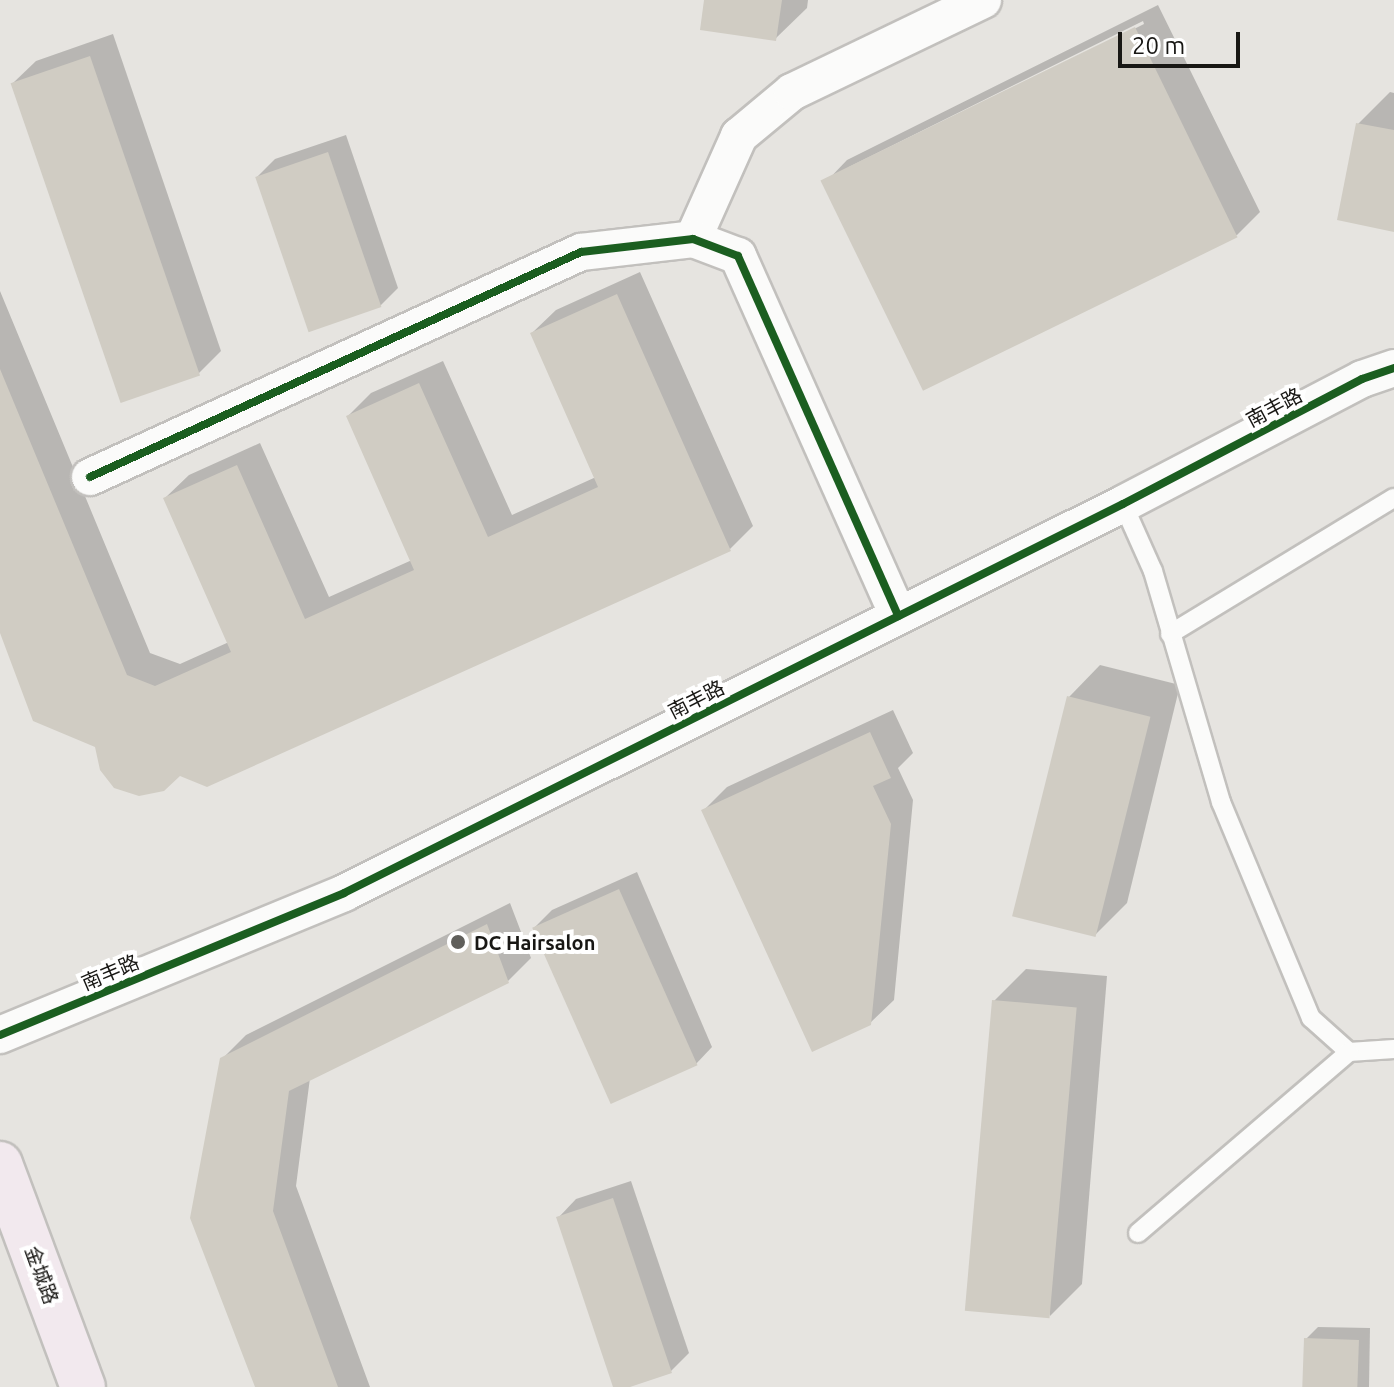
<!DOCTYPE html>
<html>
<head>
<meta charset="utf-8">
<style>
  body { margin:0 }
  #map { position:relative; width:1394px; height:1387px; overflow:hidden; background:#e6e4e0; font-family:Ubuntu,"Noto Sans SC",sans-serif }
  div>[style] { position:absolute }
  .shadow>* { inset:0; background:#0003 }
  .building>* { inset:0; background:#d0ccc3; transform-origin:0 0 }
  .roads { filter:drop-shadow(2px 0 #c2c0bd) drop-shadow(-2px 0 #c2c0bd) drop-shadow(0 2px #c2c0bd) drop-shadow(0 -2px #c2c0bd) }
  .lane>* { height:18px; margin:-9px; padding:0 9px; transform-origin:9px; border-radius:9px; background:#fbfbfa }
  .street>* { height:36px; margin:-18px; padding:0 18px; transform-origin:18px; border-radius:18px; background:#fbfbfa }
  .primary>* { height:44px; margin:-22px; padding:0 22px; transform-origin:22px; border-radius:22px; background:#f2e9ee }
  .cycleway>* { height:8px; margin:-4px; padding:0 4px; transform-origin:4px; border-radius:4px; background:#1b5e20 }
  .dots>* { width:22px; height:22px; translate:-50% -50%; box-sizing:border-box; border:4px solid #fff; border-radius:50% }
  span { translate:-50% -50%; white-space:nowrap; text-align:center; line-height:1.15; -webkit-text-stroke:8px #fff; paint-order:stroke }
  .street-label { font-size:20px; color:#181714 }
  .poi-label { font-size:20px; color:#181714; font-weight:700 }
  .left { translate:0 -50%; text-align:left }
  .scale { position:absolute; left:1118px; top:32px; width:122px; height:36px; box-sizing:border-box; border:4px solid #181714; border-top:0; padding-left:10px; font-size:24px; line-height:28px; white-space:nowrap; color:#181714; -webkit-text-stroke:6px #fff; paint-order:stroke }
</style>
</head>
<body>
<div id="map">
  <div class="shadow">
    <i style="clip-path:polygon(707px 0,808px 0,807px 8px,775px 39px)"></i>
    <i style="clip-path:polygon(evenodd,1158px 5px,1260px 212px,1237px 235px,824px 184px,847px 160px,1158px 5px,1143px 21px,1144px 24px,849px 172px,849px 167px,1143px 21px)"></i>
    <i style="clip-path:polygon(113px 34px,221px 351px,198px 374px,12px 84px,36px 61px)"></i>
    <i style="clip-path:polygon(1390px 92px,1394px 93px,1394px 230px,1358px 124px)"></i>
    <i style="clip-path:polygon(346px 135px,398px 288px,380px 306px,257px 177px,275px 159px)"></i>
    <i style="clip-path:polygon(640px 272px,753px 526px,730px 549px,97px 746px,0 628px,0 291px,150px 653px,180px 664px,229px 642px,165px 498px,189px 475px,260px 443px,329px 597px,412px 560px,348px 416px,371px 393px,443px 361px,512px 515px,596px 477px,532px 333px,556px 310px)"></i>
    <i style="clip-path:polygon(1100px 665px,1180px 685px,1127px 903px,1095px 935px,1069px 697px)"></i>
    <i style="clip-path:polygon(893px 710px,913px 753px,898px 768px,913px 800px,894px 1000px,870px 1023px,704px 810px,727px 787px)"></i>
    <i style="clip-path:polygon(637px 872px,712px 1047px,695px 1065px,534px 928px,552px 910px)"></i>
    <i style="clip-path:polygon(510px 903px,531px 958px,508px 981px,310px 1078px,296px 1186px,370px 1387px,257px 1387px,222px 1059px,246px 1035px)"></i>
    <i style="clip-path:polygon(1026px 969px,1107px 976px,1082px 1284px,1050px 1316px,994px 1001px)"></i>
    <i style="clip-path:polygon(631px 1181px,689px 1353px,671px 1371px,615px 1387px,559px 1217px,576px 1199px)"></i>
    <i style="clip-path:polygon(1318px 1327px,1370px 1328px,1369px 1387px,1304px 1387px,1306px 1339px)"></i>
  </div>
  <div class="building">
    <i style="clip-path:polygon(704px 0,782px 0,776px 41px,700px 30px)"></i>
    <i style="left:1135px;top:27px;width:234px;height:350px;rotate:64deg"></i>
    <i style="left:90px;top:56px;width:338px;height:84px;rotate:71deg"></i>
    <i style="clip-path:polygon(1356px 123px,1394px 130px,1394px 232px,1337px 220px)"></i>
    <i style="left:328px;top:152px;width:164px;height:77px;rotate:71deg"></i>
    <i style="clip-path:polygon(617px 294px,731px 551px,207px 787px,180px 776px,164px 791px,139px 796px,114px 788px,100px 770px,95px 747px,33px 721px,0 633px,0 369px,127px 675px,155px 686px,231px 652px,163px 498px,237px 465px,305px 619px,414px 570px,346px 416px,419px 383px,488px 537px,598px 487px,530px 333px)"></i>
    <i style="left:1067px;top:696px;width:86px;height:227px;rotate:14deg"></i>
    <i style="clip-path:polygon(870px 732px,891px 778px,873px 786px,891px 824px,871px 1025px,812px 1052px,701px 810px)"></i>
    <i style="left:619px;top:889px;width:193px;height:95px;rotate:66deg"></i>
    <i style="clip-path:polygon(487px 924px,509px 983px,289px 1091px,273px 1211px,338px 1387px,255px 1387px,190px 1218px,220px 1058px)"></i>
    <i style="left:992px;top:1000px;width:85px;height:312px;rotate:5deg"></i>
    <i style="clip-path:polygon(613px 1198px,672px 1373px,630px 1387px,613px 1387px,556px 1217px)"></i>
    <i style="left:1304px;top:1338px;width:55px;height:49px;rotate:2deg"></i>
  </div>
  <div class="roads">
    <div class="lane">
      <i style="left:1123px;top:504px;width:73px;rotate:65.9deg"></i>
      <i style="left:1153px;top:571px;width:241px;rotate:73.6deg"></i>
      <i style="left:1221px;top:802px;width:234px;rotate:67.4deg"></i>
      <i style="left:1311px;top:1018px;width:51px;rotate:41.8deg"></i>
      <i style="left:1349px;top:1052px;width:45px;rotate:-3.8deg"></i>
      <i style="left:1170px;top:634px;width:262px;rotate:-31.3deg"></i>
      <i style="left:1138px;top:1233px;width:278px;rotate:-40.6deg"></i>
    </div>
    <div class="street">
      <i style="left:693px;top:239px;width:113px;rotate:-65.9deg"></i>
      <i style="left:739px;top:136px;width:69px;rotate:-39.7deg"></i>
      <i style="left:792px;top:92px;width:212px;rotate:-25.7deg"></i>
      <i style="left:90px;top:477px;width:540px;rotate:-24.62deg"></i>
      <i style="left:581px;top:252px;width:113px;rotate:-6.6deg"></i>
      <i style="left:693px;top:239px;width:48px;rotate:20.7deg"></i>
      <i style="left:738px;top:256px;width:394px;rotate:66deg"></i>
      <i style="left:0;top:1035px;width:372px;rotate:-22.4deg"></i>
      <i style="left:344px;top:893px;width:871px;rotate:-26.54deg"></i>
      <i style="left:1123px;top:504px;width:270px;rotate:-27.6deg"></i>
      <i style="left:1362px;top:379px;width:34px;rotate:-19deg"></i>
    </div>
    <div class="primary">
      <i style="left:0;top:1164px;width:238px;rotate:69.6deg"></i>
    </div>
  </div>
  <div class="cycleway">
    <i style="left:90px;top:477px;width:540px;rotate:-24.62deg"></i>
    <i style="left:581px;top:252px;width:113px;rotate:-6.6deg"></i>
    <i style="left:693px;top:239px;width:48px;rotate:20.7deg"></i>
    <i style="left:738px;top:256px;width:394px;rotate:66deg"></i>
    <i style="left:0;top:1035px;width:372px;rotate:-22.4deg"></i>
    <i style="left:344px;top:893px;width:871px;rotate:-26.54deg"></i>
    <i style="left:1123px;top:504px;width:270px;rotate:-27.6deg"></i>
    <i style="left:1362px;top:379px;width:34px;rotate:-19deg"></i>
  </div>
  <div class="dots">
    <i style="left:458px;top:942px;background:#605f5b"></i>
  </div>
  <div class="street-label">
    <span style="left:1274px;top:407px;rotate:-28deg">南丰路</span>
    <span style="left:696px;top:699px;rotate:-27deg">南丰路</span>
    <span style="left:110px;top:972px;rotate:-23deg">南丰路</span>
    <span style="left:42px;top:1275px;rotate:70deg">金城路</span>
  </div>
  <div class="poi-label">
    <span class="left" style="left:474px;top:942px">DC Hairsalon</span>
  </div>
  <div class="scale">20 m</div>
</div>
</body>
</html>
